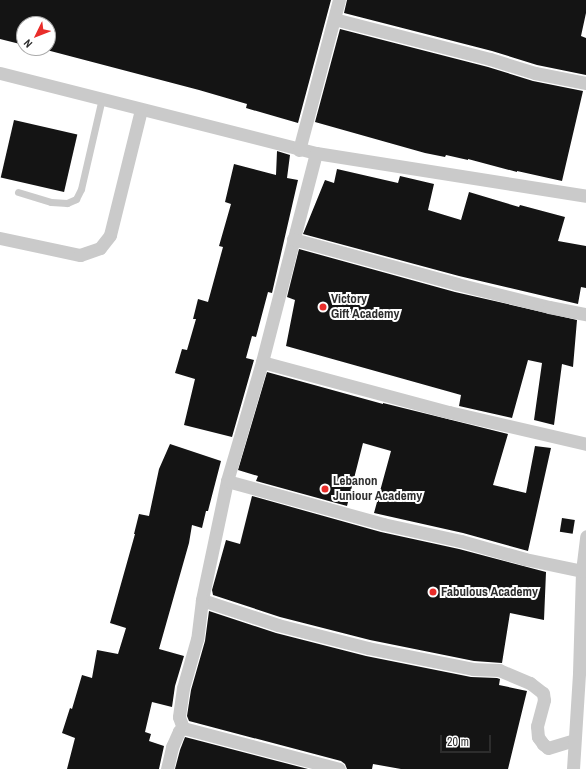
<!DOCTYPE html>
<html>
<head>
<meta charset="utf-8">
<style>
  body { margin:0 }
  #map { position:relative; width:586px; height:769px; overflow:hidden; background:#fff; font-family:"Archivo Narrow",sans-serif }
  div>[style] { position:absolute }
  .building>* { inset:0; background:#141414; transform-origin:0 0 }
  .service>* { height:7px; margin:-3.5px; padding:0 3.5px; transform-origin:3.5px; border-radius:3.5px; background:#cacaca }
  .minor>* { height:13px; margin:-6.5px; padding:0 6.5px; transform-origin:6.5px; border-radius:6.5px; background:#cacaca }
  .dots>* { width:11px; height:11px; translate:-50% -50%; box-sizing:border-box; border:2px solid #fff; border-radius:50% }
  span { translate:-50% -50%; white-space:nowrap; text-align:center; line-height:1.15; -webkit-text-stroke:4px #fff; paint-order:stroke }
  .poi-label { font-size:13px; color:#2d2d2d; font-weight:700 }
  .left { translate:0 -50%; text-align:left }
  .north { position:absolute; left:16px; top:16px; width:40px; height:40px; box-sizing:border-box; background:#fff; border:1px solid #ababab; border-radius:50%; rotate:227deg; font-size:11px; font-weight:700; line-height:16px; text-align:center; color:#2d2d2d }
  .north::after { content:''; display:block; margin:auto; width:14px; height:18px; background:#e92d2a; clip-path:polygon(50% 0,100% 100%,50% 72%,0 100%) }
  .scale { position:absolute; left:440px; top:735px; width:51px; height:18px; box-sizing:border-box; border:2px solid #2d2d2d; border-top:0; padding-left:5px; font-size:12px; line-height:14px; white-space:nowrap; color:#2d2d2d; -webkit-text-stroke:3px #fff; paint-order:stroke }
</style>
</head>
<body>
<div id="map">
  <div class="building">
    <i style="clip-path:polygon(0 0,331px 0,298px 123px,246px 108px,247px 104px,199px 90px,39px 48px,48px 48px,48px 24px,24px 24px,24px 45px,0 39px)"></i>
    <i style="clip-path:polygon(347px 0,586px 0,586px 13px,581px 36px,586px 38px,586px 75px,537px 65px,492px 51px,344px 13px)"></i>
    <i style="clip-path:polygon(340px 29px,488px 67px,533px 81px,583px 91px,562px 181px,517px 171px,517px 172px,468px 159px,468px 160px,446px 155px,445px 157px,425px 153px,315px 122px)"></i>
    <i style="left:14px;top:120px;width:65px;height:59px;rotate:13deg"></i>
    <i style="clip-path:polygon(277px 151px,290px 155px,287px 178px,298px 180px,272px 293px,268px 292px,256px 337px,252px 336px,246px 358px,254px 360px,232px 437px,184px 425px,195px 379px,175px 373px,182px 349px,187px 350px,196px 319px,193px 319px,198px 299px,208px 302px,223px 247px,219px 246px,231px 204px,225px 202px,234px 164px,276px 175px)"></i>
    <i style="clip-path:polygon(337px 169px,398px 183px,400px 176px,434px 184px,428px 210px,461px 220px,469px 192px,519px 207px,520px 205px,565px 217px,558px 241px,586px 246px,586px 288px,581px 287px,578px 304px,459px 276px,303px 234px,325px 180px,334px 183px)"></i>
    <i style="clip-path:polygon(299px 249px,455px 292px,577px 320px,573px 367px,562px 364px,554px 425px,534px 420px,542px 363px,528px 360px,512px 418px,459px 406px,461px 395px,286px 346px,295px 300px,287px 297px)"></i>
    <i style="clip-path:polygon(267px 372px,383px 404px,383px 403px,508px 434px,493px 485px,526px 493px,535px 446px,551px 448px,528px 551px,463px 533px,374px 513px,391px 451px,363px 443px,347px 506px,256px 481px,258px 476px,238px 470px)"></i>
    <i style="clip-path:polygon(170px 444px,221px 461px,208px 511px,206px 511px,202px 528px,192px 525px,189px 543px,159px 649px,184px 656px,175px 686px,172px 707px,152px 702px,145px 732px,151px 734px,149px 741px,164px 746px,159px 769px,67px 769px,75px 738px,62px 733px,70px 708px,72px 709px,82px 675px,92px 678px,97px 650px,118px 654px,126px 628px,110px 623px,135px 534px,134px 534px,139px 514px,149px 516px,159px 469px)"></i>
    <i style="clip-path:polygon(252px 496px,381px 532px,459px 549px,546px 572px,544px 620px,510px 613px,502px 663px,474px 661px,370px 640px,280px 617px,213px 595px,212px 590px,226px 540px,240px 544px)"></i>
    <i style="left:562px;top:518px;width:13px;height:14px;rotate:9deg"></i>
    <i style="clip-path:polygon(209px 611px,276px 633px,366px 656px,471px 677px,497px 678px,500px 679px,499px 685px,527px 691px,508px 769px,401px 769px,373px 764px,372px 769px,347px 769px,345px 764px,341px 761px,189px 721px,187px 716px,191px 690px,205px 641px)"></i>
    <i style="clip-path:polygon(185px 737px,308px 769px,175px 769px,180px 750px)"></i>
  </div>
  <div class="service">
    <i style="left:18px;top:192px;width:34px;rotate:17deg"></i>
    <i style="left:51px;top:202px;width:16px;rotate:4deg"></i>
    <i style="left:67px;top:203px;width:10px;rotate:-24deg"></i>
    <i style="left:76px;top:199px;width:11px;rotate:-63deg"></i>
    <i style="left:81px;top:189px;width:93px;rotate:-77deg"></i>
  </div>
  <div class="minor">
    <i style="left:334px;top:19px;width:161px;rotate:14.4deg"></i>
    <i style="left:490px;top:59px;width:47px;rotate:17.3deg"></i>
    <i style="left:535px;top:73px;width:52px;rotate:11.1deg"></i>
    <i style="left:0;top:73px;width:326px;rotate:14.2deg"></i>
    <i style="left:316px;top:153px;width:273px;rotate:9deg"></i>
    <i style="left:299px;top:150px;width:155px;rotate:-75.1deg"></i>
    <i style="left:316px;top:153px;width:216px;rotate:104.5deg"></i>
    <i style="left:262px;top:362px;width:124px;rotate:106.4deg"></i>
    <i style="left:227px;top:481px;width:122px;rotate:101.9deg"></i>
    <i style="left:202px;top:600px;width:80px;rotate:18.2deg"></i>
    <i style="left:278px;top:625px;width:93px;rotate:14.3deg"></i>
    <i style="left:368px;top:648px;width:107px;rotate:11.3deg"></i>
    <i style="left:473px;top:669px;width:26px;rotate:2deg"></i>
    <i style="left:499px;top:670px;width:34px;rotate:23deg"></i>
    <i style="left:530px;top:683px;width:16px;rotate:38deg"></i>
    <i style="left:543px;top:693px;width:7px;rotate:82deg"></i>
    <i style="left:544px;top:700px;width:27px;rotate:105deg"></i>
    <i style="left:537px;top:726px;width:11px;rotate:85deg"></i>
    <i style="left:538px;top:737px;width:9px;rotate:54deg"></i>
    <i style="left:543px;top:744px;width:6px;rotate:39deg"></i>
    <i style="left:548px;top:748px;width:27px;rotate:-17deg"></i>
    <i style="left:0;top:238px;width:82px;rotate:12deg"></i>
    <i style="left:80px;top:255px;width:21px;rotate:-19deg"></i>
    <i style="left:100px;top:248px;width:16px;rotate:-52deg"></i>
    <i style="left:110px;top:235px;width:129px;rotate:-76.1deg"></i>
    <i style="left:293px;top:239px;width:170px;rotate:15.3deg"></i>
    <i style="left:457px;top:284px;width:95px;rotate:14deg"></i>
    <i style="left:549px;top:307px;width:38px;rotate:11deg"></i>
    <i style="left:262px;top:362px;width:194px;rotate:15deg"></i>
    <i style="left:449px;top:412px;width:141px;rotate:13.1deg"></i>
    <i style="left:227px;top:481px;width:162px;rotate:15.4deg"></i>
    <i style="left:383px;top:524px;width:80px;rotate:12.3deg"></i>
    <i style="left:461px;top:541px;width:66px;rotate:15.7deg"></i>
    <i style="left:525px;top:559px;width:58px;rotate:11.9deg"></i>
    <i style="left:202px;top:600px;width:39px;rotate:97deg"></i>
    <i style="left:197px;top:639px;width:51px;rotate:105.9deg"></i>
    <i style="left:183px;top:688px;width:29px;rotate:98deg"></i>
    <i style="left:179px;top:717px;width:12px;rotate:70deg"></i>
    <i style="left:183px;top:728px;width:161px;rotate:14.7deg"></i>
    <i style="left:167px;top:769px;width:23px;rotate:-77deg"></i>
    <i style="left:172px;top:747px;width:17px;rotate:-66deg"></i>
    <i style="left:179px;top:731px;width:5px;rotate:-37deg"></i>
    <i style="left:573px;top:769px;width:96px;rotate:-86.4deg"></i>
    <i style="left:579px;top:673px;width:102px;rotate:-88.3deg"></i>
    <i style="left:582px;top:571px;width:35px;rotate:-83deg"></i>
  </div>
  <div class="dots">
    <i style="left:323px;top:307px;background:#e92d2a"></i>
    <i style="left:325px;top:489px;background:#e92d2a"></i>
    <i style="left:433px;top:592px;background:#e92d2a"></i>
  </div>
  <div class="poi-label">
    <span class="left" style="left:331px;top:307px">Victory<br>Gift Academy</span>
    <span class="left" style="left:333px;top:489px">Lebanon<br>Juniour Academy</span>
    <span class="left" style="left:441px;top:592px">Fabulous Academy</span>
  </div>
  <div class="north">N</div>
  <div class="scale">20 m</div>
</div>
</body>
</html>
